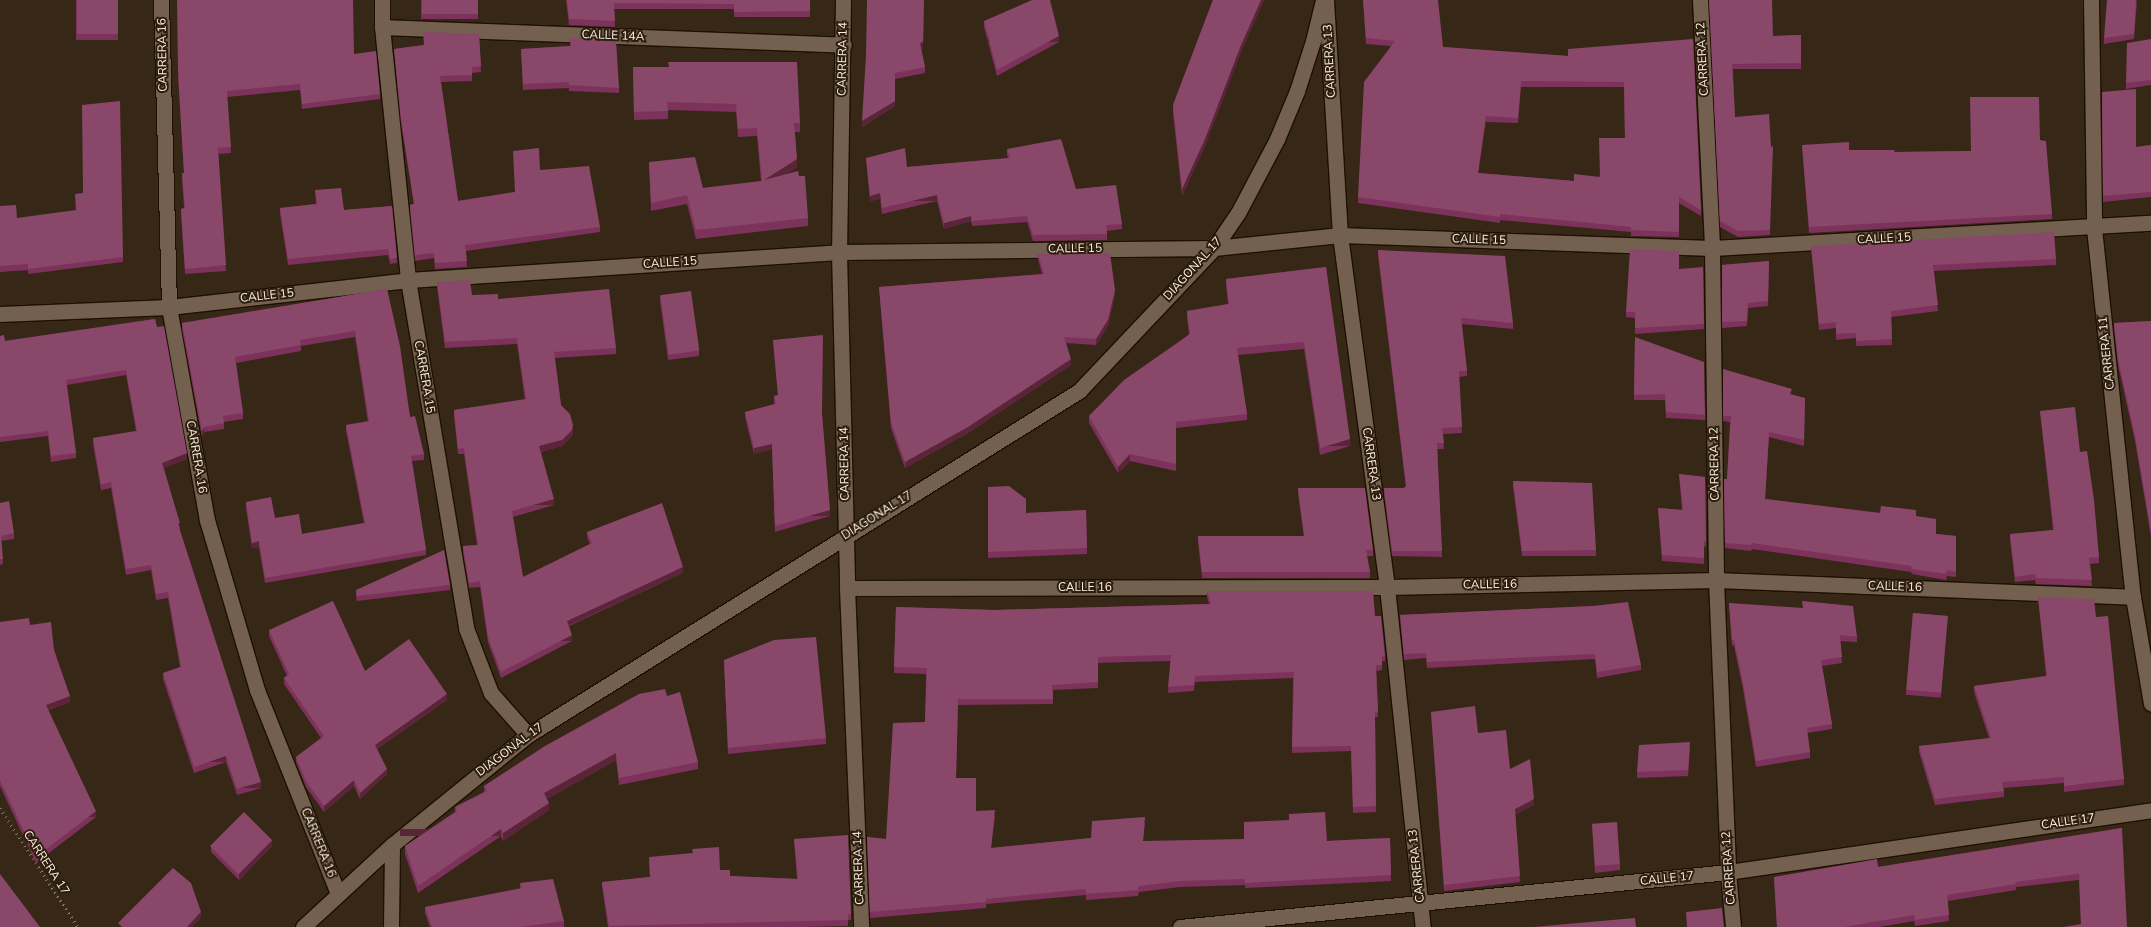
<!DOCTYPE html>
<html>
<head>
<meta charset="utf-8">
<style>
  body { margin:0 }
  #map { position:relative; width:2151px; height:927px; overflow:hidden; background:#372717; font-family:"Nunito Sans",sans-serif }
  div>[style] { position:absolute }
  .path>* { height:3px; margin-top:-1.5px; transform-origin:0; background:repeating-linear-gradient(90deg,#8b7d70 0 1px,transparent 0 5px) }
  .roads { filter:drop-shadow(1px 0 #1e0f02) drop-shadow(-1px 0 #1e0f02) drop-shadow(0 1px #1e0f02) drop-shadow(0 -1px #1e0f02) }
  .minor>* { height:15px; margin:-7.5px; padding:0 7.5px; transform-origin:7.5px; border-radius:7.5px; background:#73604f }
  .tertiary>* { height:15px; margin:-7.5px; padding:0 7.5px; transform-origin:7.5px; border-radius:7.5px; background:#73604f }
  .wall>* { inset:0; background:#7c325a; transform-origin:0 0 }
  .shaded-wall>* { inset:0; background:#5a2539; transform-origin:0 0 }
  .building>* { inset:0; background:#894769; transform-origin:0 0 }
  span { translate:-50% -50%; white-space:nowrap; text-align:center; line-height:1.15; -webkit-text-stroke:4px #2d1d0d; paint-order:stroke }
  .street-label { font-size:12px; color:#fcf1e7 }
</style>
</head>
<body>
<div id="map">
  <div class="path">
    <i style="left:0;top:808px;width:142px;rotate:56.8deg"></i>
  </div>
  <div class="roads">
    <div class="minor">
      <i style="left:161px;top:0;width:307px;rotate:88.5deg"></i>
      <i style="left:169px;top:307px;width:216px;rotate:79.9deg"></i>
      <i style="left:207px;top:520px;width:177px;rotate:73.6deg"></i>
      <i style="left:257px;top:690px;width:219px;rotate:68.3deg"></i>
      <i style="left:382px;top:0;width:27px;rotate:90deg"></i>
      <i style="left:382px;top:27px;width:254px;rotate:84.1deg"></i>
      <i style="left:408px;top:280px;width:353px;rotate:80.5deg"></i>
      <i style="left:466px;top:628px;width:70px;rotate:69deg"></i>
      <i style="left:491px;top:693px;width:56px;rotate:48.6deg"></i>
      <i style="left:843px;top:0;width:252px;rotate:90.9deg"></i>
      <i style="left:839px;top:252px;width:336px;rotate:88.6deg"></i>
      <i style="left:847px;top:588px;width:339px;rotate:87.6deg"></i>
      <i style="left:1326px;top:0;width:235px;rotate:86.6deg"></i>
      <i style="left:1340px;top:235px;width:355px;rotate:82.4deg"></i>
      <i style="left:1387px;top:587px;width:342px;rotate:84deg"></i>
      <i style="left:1700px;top:0;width:248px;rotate:87.2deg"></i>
      <i style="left:1712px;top:248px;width:332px;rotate:89.3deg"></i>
      <i style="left:1716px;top:580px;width:292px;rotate:87.6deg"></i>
      <i style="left:1728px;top:872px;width:55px;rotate:84.8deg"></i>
      <i style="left:2091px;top:0;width:228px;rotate:89.2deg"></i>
      <i style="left:2094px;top:228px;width:371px;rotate:84deg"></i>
      <i style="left:2133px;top:597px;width:108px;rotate:80.4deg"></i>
      <i style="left:382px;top:27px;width:462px;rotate:2.2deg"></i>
      <i style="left:0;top:314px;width:169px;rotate:-2.4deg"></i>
      <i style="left:169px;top:307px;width:241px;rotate:-6.4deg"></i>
      <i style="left:408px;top:280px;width:432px;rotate:-3.7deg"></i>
      <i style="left:839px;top:252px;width:375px;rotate:-0.6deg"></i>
      <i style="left:1214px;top:248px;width:127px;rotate:-5.9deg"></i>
      <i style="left:1340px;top:235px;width:372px;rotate:2deg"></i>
      <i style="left:1712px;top:248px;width:440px;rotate:-3.3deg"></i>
      <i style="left:847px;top:588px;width:540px;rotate:-0.11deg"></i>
      <i style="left:1387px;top:587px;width:329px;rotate:-1.2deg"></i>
      <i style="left:1716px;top:580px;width:417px;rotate:2.3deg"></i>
      <i style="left:391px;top:927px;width:82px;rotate:-89.3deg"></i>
      <i style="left:1180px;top:927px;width:551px;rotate:-5.73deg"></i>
      <i style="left:1728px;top:872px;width:428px;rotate:-8.3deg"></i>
    </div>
    <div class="tertiary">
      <i style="left:303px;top:927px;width:121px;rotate:-42.7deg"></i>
      <i style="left:392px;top:845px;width:175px;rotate:-39deg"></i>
      <i style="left:528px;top:735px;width:650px;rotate:-31.98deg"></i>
      <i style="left:1079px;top:391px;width:197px;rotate:-46.6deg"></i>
      <i style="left:1214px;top:248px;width:42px;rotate:-55.6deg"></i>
      <i style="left:1238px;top:213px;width:84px;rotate:-62.2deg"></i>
      <i style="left:1277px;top:139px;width:52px;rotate:-67.4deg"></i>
      <i style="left:1297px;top:91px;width:52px;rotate:-72.3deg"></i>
      <i style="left:1313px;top:41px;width:42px;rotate:-76.3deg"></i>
    </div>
  </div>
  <div class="wall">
    <i style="left:76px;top:0;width:42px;height:40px"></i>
    <i style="left:421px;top:0;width:57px;height:19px"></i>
    <i style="clip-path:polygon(566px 0,810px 0,810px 17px,734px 17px,734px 9px,614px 9px,615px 27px,569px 25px)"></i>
    <i style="clip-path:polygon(924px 0,923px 48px,921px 49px,925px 67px,925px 73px,895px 79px,895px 106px,862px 127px)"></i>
    <i style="clip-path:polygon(1213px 0,1264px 0,1241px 52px,1205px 146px,1182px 196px,1173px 113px,1173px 105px)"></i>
    <i style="clip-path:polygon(evenodd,1363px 0,1443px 47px,1568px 56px,1693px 39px,1701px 216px,1679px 203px,1679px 237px,1631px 236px,1631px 232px,1500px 220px,1500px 223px,1358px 203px,1358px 197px,1391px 46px,1366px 44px,1363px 0,1521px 87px,1624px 87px,1625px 138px,1599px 177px,1574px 181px,1478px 173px,1486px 122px,1518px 123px,1521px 87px)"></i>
    <i style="clip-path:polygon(1709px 0,1773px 36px,1801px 35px,1801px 69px,1733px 69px,1735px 117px,1771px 147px,1770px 235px,1738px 237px,1720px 227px)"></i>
    <i style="clip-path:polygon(2137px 0,2134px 39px,2104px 44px,2104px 38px)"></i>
    <i style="clip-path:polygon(984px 21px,1059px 42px,997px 76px,984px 27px)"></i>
    <i style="clip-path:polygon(479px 34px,481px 72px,472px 73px,472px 81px,441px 82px,458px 201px,515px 192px,540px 170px,600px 227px,600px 232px,466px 251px,467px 267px,435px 269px,434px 258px,415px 261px,410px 210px,410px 205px,414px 204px,401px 124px,394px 49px,424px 45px)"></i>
    <i style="clip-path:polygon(570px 38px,619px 88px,619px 93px,569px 91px,569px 88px,523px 90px,521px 49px,570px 46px)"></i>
    <i style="clip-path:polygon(2151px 39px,2151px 85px,2126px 89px,2126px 83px)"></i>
    <i style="clip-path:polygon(354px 54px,380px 94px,380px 99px,302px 109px,300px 90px,227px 97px,231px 153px,218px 154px,226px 271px,185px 274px,181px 214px,181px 209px,184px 208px,182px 178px,182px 173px,184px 173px,178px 76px)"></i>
    <i style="clip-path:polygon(633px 67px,800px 123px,800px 132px,795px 132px,797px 167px,786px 174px,799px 176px,808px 218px,808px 226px,696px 239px,687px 204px,651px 211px,649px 162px,703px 188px,761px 181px,757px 136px,738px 137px,736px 112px,668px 110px,668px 119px,634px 120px)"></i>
    <i style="clip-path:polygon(2102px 92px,2136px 147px,2151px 145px,2151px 197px,2103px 202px)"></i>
    <i style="clip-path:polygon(2040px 140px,2052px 214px,2052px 219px,1809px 233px,1802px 145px,1849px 150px,1895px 152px,1971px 151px)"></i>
    <i style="clip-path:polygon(1007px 149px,1076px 189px,1122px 224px,1122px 229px,1107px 231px,1107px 240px,1033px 241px,1027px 222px,972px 226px,971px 221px,944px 229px,937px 201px,882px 214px,880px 199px,870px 201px,866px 158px,907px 167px,1008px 158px,1007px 155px)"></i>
    <i style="clip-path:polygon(315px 190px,344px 210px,392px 206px,397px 263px,390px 264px,388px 255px,288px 265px,280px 214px,280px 208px,316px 204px)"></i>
    <i style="clip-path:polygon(0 206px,17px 218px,123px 257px,123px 262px,28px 274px,28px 270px,0 272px)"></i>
    <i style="clip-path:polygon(1811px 246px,2056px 259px,2056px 265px,1934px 271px,1938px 311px,1891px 317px,1892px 345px,1856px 346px,1856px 338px,1836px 340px,1836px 328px,1819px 330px)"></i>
    <i style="clip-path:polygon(1378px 250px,1513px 323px,1513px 329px,1462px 324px,1467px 371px,1467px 376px,1459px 377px,1462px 433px,1443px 434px,1444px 449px,1437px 449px,1442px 557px,1392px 556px,1384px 494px,1384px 488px,1404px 488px,1406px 487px,1378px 256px)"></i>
    <i style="clip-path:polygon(1038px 254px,1115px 295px,1108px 326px,1096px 345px,1066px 343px,1071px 365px,968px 433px,905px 468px,891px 428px,879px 287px,1042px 274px,1038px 259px)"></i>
    <i style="clip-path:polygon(1769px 261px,1768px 306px,1748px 308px,1747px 326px,1722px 328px,1722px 265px)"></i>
    <i style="clip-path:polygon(1326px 267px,1350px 446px,1320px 455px,1304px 349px,1238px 355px,1247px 414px,1247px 420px,1176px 428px,1176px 471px,1130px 461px,1118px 473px,1089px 423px,1089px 416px,1189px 334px,1187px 318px,1187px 311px,1228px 304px,1226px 286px,1226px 279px)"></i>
    <i style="clip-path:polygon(1703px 267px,1704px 329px,1635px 334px,1635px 318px,1626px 317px,1626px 312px)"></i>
    <i style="clip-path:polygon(437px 282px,472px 295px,498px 299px,616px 348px,616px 354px,555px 358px,561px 405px,573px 431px,572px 436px,562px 446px,541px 452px,554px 505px,513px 517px,523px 577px,590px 544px,587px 537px,587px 532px,683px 573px,569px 626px,572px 641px,501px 678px,488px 642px,480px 587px,469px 588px,463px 552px,463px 546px,477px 545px,464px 454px,458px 454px,454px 416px,454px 410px,525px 400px,517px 344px,445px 348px,437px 287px)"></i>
    <i style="clip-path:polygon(387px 289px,410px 417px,424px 454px,424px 460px,412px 461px,426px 550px,426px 555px,265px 583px,259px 547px,252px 548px,246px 508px,246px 502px,302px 534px,364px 523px,346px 431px,346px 425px,368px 422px,355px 337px,301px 346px,301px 351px,236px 363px,243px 413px,243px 419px,224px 422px,224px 429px,204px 432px,202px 437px,182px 329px,182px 323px)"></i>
    <i style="clip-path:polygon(660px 295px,699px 350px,699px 356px,668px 360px,660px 301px)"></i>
    <i style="clip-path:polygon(155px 319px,187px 459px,164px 468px,180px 528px,179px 529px,261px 788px,237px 795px,226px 762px,194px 773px,163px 679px,163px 673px,180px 667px,168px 598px,156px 600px,151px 570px,126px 575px,111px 488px,101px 490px,93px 444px,93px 438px,136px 431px,126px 375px,67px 385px,76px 453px,76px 458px,51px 462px,48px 436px,0 442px,0 336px,5px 341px)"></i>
    <i style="clip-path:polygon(2151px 321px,2151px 537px,2135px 441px,2118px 365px,2114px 328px,2114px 323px)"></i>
    <i style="clip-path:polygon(1635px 337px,1705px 415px,1705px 420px,1666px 418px,1665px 400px,1634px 400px)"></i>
    <i style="clip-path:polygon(773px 340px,822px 414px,830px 516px,775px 532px,772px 449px,754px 454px,745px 417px,745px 412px,774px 404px,774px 396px,778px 395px)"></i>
    <i style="clip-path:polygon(1723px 369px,1792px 395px,1805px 398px,1804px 446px,1769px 437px,1765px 499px,1880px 513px,1916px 516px,1936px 534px,1956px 536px,1956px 577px,1947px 576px,1946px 580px,1912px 574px,1911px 572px,1752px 549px,1751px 551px,1725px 548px,1724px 479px,1727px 479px,1730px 422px,1723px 421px)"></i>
    <i style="clip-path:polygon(2040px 411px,2080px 452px,2099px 557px,2099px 563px,2090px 564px,2092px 586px,2036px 584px,2035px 580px,2015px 582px,2010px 540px,2010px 534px,2053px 530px)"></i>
    <i style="clip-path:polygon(1679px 474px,1705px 477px,1706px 547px,1704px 546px,1704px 564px,1662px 561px,1658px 508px,1682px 510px)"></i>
    <i style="clip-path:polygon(1513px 481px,1596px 550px,1596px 556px,1522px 556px,1513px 487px)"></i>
    <i style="clip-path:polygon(988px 487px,1026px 513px,1086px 510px,1087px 554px,988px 558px)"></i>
    <i style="clip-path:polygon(1298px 488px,1373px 550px,1373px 556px,1367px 556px,1370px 572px,1370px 578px,1202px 578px,1198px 542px,1198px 536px,1304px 536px,1298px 494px)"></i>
    <i style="clip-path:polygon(0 503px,14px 533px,14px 539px,1px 541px,3px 564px,0 565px)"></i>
    <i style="clip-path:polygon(450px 585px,450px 590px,357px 601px,356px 596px,356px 590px)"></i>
    <i style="clip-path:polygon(1207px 591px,1375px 616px,1385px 655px,1385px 661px,1382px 661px,1382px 670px,1376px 671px,1378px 712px,1378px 717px,1375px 717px,1376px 812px,1353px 813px,1351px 751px,1292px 753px,1293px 678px,1195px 682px,1194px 691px,1168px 693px,1171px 661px,1098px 663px,1098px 688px,1053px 690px,1053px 704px,958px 705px,956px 778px,976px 811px,995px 816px,991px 848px,1091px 838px,1145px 823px,1143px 841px,1327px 841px,1390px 838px,1391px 881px,1245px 888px,1245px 885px,1180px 887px,1139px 892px,1138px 896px,1086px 900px,1086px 895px,986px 904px,986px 908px,870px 918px,867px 837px,886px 839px,925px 722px,926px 674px,894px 673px,896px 607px,994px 610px,1209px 604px,1207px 597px)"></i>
    <i style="clip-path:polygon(2038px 597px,2096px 617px,2124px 779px,2124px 785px,2064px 792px,2064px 783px,2003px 788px,2004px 791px,2004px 797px,1935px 805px,1919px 752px,1919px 746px,1989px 738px,1974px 692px,1974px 686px,2046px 676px)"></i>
    <i style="clip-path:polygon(1729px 603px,1857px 637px,1857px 642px,1840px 641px,1842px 663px,1822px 666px,1832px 724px,1832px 729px,1807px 733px,1810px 752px,1810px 758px,1756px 767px,1743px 689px,1734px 646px,1732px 645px)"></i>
    <i style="clip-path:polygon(1593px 606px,1641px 665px,1641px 670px,1597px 678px,1595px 659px,1427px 668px,1426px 658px,1404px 660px,1400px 615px)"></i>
    <i style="left:1913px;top:613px;width:35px;height:82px;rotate:5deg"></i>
    <i style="clip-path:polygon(0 622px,30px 625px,54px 650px,70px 702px,48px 710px,96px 817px,36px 863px,0 786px)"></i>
    <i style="clip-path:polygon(269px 630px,365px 671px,447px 700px,377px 749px,387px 774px,360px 799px,354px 786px,324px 812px,306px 787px,296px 762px,296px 757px,321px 738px,284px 684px,284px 678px,287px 676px,269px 636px)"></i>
    <i style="clip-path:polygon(724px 660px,826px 738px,826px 744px,728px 754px)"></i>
    <i style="clip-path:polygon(667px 696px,698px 762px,698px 769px,619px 785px,616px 760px,547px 799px,549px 810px,503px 841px,501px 836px,418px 893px,405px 854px,405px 846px,455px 812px,455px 807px,484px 792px,484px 786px)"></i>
    <i style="clip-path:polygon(1431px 712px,1478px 733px,1510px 769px,1534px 805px,1515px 814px,1520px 882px,1444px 891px)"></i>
    <i style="clip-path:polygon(1690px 748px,1688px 776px,1637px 778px,1637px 772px)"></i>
    <i style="clip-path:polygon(1592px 825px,1620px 864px,1620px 870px,1595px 873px)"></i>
    <i style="clip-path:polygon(2122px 828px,2081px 924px,2079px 880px,2016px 887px,2016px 890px,1948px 901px,1949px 921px,1915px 926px,1914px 921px,1879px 927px,1777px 927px,1774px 877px,1878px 867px)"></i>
    <i style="clip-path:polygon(794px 839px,851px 914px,851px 920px,848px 920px,848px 926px,803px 927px,608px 927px,602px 887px,602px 882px,650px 877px,649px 857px,720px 870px,730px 876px,797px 879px)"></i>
    <i style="clip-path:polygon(272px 846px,239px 880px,211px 852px,211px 847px)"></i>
    <i style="clip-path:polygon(520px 883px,564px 921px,564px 927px,430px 927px,425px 913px,425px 907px,520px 889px)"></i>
  </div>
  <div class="shaded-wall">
    <i style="clip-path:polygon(924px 0,923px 48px,920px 49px)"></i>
    <i style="clip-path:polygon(1261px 0,1264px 0,1241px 52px,1205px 146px,1182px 196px,1182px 189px,1241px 45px)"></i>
    <i style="left:1059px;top:36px;width:6px;height:71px;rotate:90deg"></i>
    <i style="clip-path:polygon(895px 101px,895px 106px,862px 127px,862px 121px)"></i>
    <i style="clip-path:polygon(1486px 116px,1486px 122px,1478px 178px,1478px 173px)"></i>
    <i style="clip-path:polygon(797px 159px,797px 167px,764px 188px,764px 180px)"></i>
    <i style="clip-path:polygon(880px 193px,880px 199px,870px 201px,870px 196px)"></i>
    <i style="left:937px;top:195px;width:6px;height:57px;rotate:90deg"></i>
    <i style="clip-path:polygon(971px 216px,971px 221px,944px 229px,944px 223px)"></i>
    <i style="clip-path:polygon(1115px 290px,1115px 295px,1108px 326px,1096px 345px,1096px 339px)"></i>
    <i style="clip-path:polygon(1071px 359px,1071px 365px,968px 433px,905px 468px,905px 462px)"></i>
    <i style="clip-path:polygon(573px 425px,572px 436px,562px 446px,539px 452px,539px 446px)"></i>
    <i style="clip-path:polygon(204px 427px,204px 432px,202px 437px,202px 431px)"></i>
    <i style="left:1350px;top:439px;width:7px;height:31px;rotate:90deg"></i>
    <i style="clip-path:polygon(772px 444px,772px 449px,754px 454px,754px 448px)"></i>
    <i style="clip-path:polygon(187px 453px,187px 459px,162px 469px,162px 463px)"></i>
    <i style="clip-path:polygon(1130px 454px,1130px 461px,1118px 473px,1118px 467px)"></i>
    <i style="left:554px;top:499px;width:6px;height:44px;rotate:90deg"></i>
    <i style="left:830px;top:510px;width:6px;height:57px;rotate:90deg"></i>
    <i style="clip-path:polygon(259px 541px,259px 547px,252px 548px,252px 543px)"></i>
    <i style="clip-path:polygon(683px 567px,683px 573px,567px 626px,567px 621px)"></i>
    <i style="left:572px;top:635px;width:6px;height:80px;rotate:90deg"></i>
    <i style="clip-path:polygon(447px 694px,447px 700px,375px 750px,375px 745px)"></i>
    <i style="clip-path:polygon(70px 696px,70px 702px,46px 710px,46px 705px)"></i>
    <i style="clip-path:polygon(616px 753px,616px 760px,544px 801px,544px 793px)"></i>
    <i style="left:226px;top:756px;width:6px;height:34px;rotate:90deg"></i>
    <i style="clip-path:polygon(387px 769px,387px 774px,360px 799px,360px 793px)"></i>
    <i style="clip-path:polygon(354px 780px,354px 786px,324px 812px,324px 806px)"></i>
    <i style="left:261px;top:782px;width:6px;height:25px;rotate:90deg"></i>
    <i style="clip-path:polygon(1534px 799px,1534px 805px,1515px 815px,1515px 809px)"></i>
    <i style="clip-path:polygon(549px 803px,549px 810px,503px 841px,503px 833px)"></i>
    <i style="left:96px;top:811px;width:6px;height:76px;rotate:90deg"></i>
    <i style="left:501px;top:829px;width:7px;height:101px;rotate:90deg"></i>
    <i style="clip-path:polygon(272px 840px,272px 846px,239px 880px,239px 874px)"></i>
    <i style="clip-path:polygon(201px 912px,201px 918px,192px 927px,187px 927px)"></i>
  </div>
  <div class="building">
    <i style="left:77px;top:0;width:41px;height:34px"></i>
    <i style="clip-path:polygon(177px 0,353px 0,354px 54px,376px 51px,380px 94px,302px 104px,300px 84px,227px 91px,231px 147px,218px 148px,226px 265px,185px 269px,181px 209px,185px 208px,182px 173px,184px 173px,178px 70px)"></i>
    <i style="left:422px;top:0;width:56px;height:14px"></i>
    <i style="clip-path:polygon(567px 0,810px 0,810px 11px,734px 12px,734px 4px,614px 3px,615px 21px,569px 19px)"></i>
    <i style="clip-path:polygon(867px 0,924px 0,923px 42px,920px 43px,925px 67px,895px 73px,895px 101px,862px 121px,866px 55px)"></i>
    <i style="clip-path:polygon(1032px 0,1050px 0,1059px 36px,997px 70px,984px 21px)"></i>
    <i style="clip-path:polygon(1213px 0,1261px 0,1241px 45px,1205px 139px,1182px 189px,1173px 105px)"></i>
    <i style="clip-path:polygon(evenodd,1363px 0,1438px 0,1443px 47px,1568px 56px,1568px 49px,1693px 39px,1701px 210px,1679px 197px,1679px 232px,1631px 230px,1631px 227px,1500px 214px,1500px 217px,1358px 197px,1364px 82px,1395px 41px,1366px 38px,1363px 0,1521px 81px,1624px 82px,1625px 138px,1599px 138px,1600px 177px,1574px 174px,1574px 181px,1478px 173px,1486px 116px,1518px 118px,1521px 81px)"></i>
    <i style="clip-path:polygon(1709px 0,1772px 0,1773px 36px,1801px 35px,1801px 63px,1732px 64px,1735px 117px,1769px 114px,1771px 147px,1773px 146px,1770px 230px,1738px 231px,1720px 221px)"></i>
    <i style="clip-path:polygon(2107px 0,2136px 0,2134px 34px,2104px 38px)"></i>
    <i style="clip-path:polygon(423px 32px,479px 34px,481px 66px,472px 67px,472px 75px,440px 76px,458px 201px,515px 192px,513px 151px,539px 148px,540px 170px,589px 166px,600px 227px,465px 245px,467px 261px,435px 263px,434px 253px,415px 255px,410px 205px,414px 204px,401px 118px,394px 49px,424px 45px)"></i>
    <i style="clip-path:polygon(570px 38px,616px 40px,619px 88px,569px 85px,569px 82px,523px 84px,521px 49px,571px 46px)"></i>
    <i style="clip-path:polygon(2151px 39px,2151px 80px,2126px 83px,2127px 43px)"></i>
    <i style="clip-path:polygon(668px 62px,797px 62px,800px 123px,794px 123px,797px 159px,764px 180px,798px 171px,799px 176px,805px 176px,808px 218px,696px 230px,687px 195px,651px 203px,649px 162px,695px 157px,703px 188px,762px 181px,757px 128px,738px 129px,736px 104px,667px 102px,668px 111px,634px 112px,633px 67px,669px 67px)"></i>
    <i style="clip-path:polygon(2136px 89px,2136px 147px,2151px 145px,2151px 192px,2103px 196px,2102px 92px)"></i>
    <i style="clip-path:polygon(1970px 97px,2039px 97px,2040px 140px,2046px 141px,2052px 214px,1809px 227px,1802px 145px,1849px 142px,1849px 150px,1894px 150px,1895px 152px,1971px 151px)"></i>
    <i style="clip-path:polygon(120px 101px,123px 257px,28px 269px,28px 264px,0 266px,0 206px,16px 205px,17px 218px,76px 210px,75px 194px,83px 193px,82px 105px)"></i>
    <i style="clip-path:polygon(1061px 139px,1076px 189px,1116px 185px,1122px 224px,1106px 225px,1107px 234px,1033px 235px,1027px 216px,972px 221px,971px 216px,944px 223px,937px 195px,882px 208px,880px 193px,870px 196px,866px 158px,905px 148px,907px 167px,1010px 158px,1007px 149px)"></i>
    <i style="clip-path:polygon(341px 188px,344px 210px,392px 206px,397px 258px,390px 259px,388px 249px,288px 259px,280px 208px,317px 204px,315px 190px)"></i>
    <i style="clip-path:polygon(2054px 232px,2056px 259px,1933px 265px,1938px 305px,1891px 311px,1892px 339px,1856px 341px,1856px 333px,1836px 334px,1836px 322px,1819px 324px,1811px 246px)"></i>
    <i style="clip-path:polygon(1630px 249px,1679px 251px,1679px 269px,1703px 267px,1704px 324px,1635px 328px,1635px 312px,1626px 312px)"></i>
    <i style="clip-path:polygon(1378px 250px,1505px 256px,1513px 323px,1461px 318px,1467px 371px,1459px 371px,1462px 427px,1442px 428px,1444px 443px,1437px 443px,1442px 551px,1392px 551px,1384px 488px,1404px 488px,1406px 486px)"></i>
    <i style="clip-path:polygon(1110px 253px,1115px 290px,1108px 320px,1096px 339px,1064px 337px,1071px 359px,968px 427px,905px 462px,891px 422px,879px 287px,1044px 274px,1038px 254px)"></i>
    <i style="clip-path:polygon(1769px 261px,1768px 301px,1748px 303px,1747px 321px,1722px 322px,1722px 265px)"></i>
    <i style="clip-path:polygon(1326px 267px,1350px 439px,1320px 448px,1304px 342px,1237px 348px,1247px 414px,1176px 422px,1176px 464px,1130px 454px,1118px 467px,1089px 416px,1124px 380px,1190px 334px,1187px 311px,1229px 304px,1226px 279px)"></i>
    <i style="clip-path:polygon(470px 280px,472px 295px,498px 294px,498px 299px,609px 289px,616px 348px,554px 352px,561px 405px,570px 414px,573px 425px,572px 430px,562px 440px,539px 446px,554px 499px,512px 511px,523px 577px,592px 543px,587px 532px,662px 503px,683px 567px,567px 621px,572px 635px,501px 672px,488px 637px,480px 581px,469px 583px,463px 546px,478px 545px,464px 448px,458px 449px,454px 410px,526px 399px,517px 338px,445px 342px,437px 282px)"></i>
    <i style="clip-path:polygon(387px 289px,400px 346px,410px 417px,415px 416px,424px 454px,411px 456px,426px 550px,265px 578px,259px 541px,252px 543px,246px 502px,271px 497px,275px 518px,299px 514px,302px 534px,365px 523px,346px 425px,369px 421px,355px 331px,300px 340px,301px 345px,235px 357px,243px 413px,223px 416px,224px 423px,204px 427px,202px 431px,182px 323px)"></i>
    <i style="left:691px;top:291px;width:60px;height:31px;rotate:82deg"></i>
    <i style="clip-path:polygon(155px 319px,157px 327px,164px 326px,187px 453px,162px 463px,180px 523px,178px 524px,261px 782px,237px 789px,226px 756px,194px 767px,163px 673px,181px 667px,168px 592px,156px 594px,151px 565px,126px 569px,111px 482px,101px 484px,93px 438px,137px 431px,126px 370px,66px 380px,76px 453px,51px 456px,48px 431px,0 437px,0 336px,4px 335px,5px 341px)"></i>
    <i style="clip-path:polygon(2151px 321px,2151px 531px,2135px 436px,2118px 359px,2114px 323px)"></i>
    <i style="clip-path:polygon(823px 335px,822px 414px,830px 510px,775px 526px,772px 444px,754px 448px,745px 412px,776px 404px,774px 396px,778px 395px,773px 340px)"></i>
    <i style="clip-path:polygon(1635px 337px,1704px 362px,1705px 415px,1666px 412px,1665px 394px,1634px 395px)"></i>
    <i style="clip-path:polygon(1723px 369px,1792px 389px,1790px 394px,1805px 398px,1804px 440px,1769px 432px,1765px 499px,1880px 513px,1881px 506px,1916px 510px,1916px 516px,1936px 519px,1936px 534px,1956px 536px,1956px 572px,1947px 570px,1946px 574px,1912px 569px,1911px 566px,1752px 543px,1751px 545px,1725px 543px,1724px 479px,1727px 479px,1731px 416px,1723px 416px)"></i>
    <i style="clip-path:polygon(2075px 407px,2080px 452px,2087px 451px,2094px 500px,2099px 557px,2089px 558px,2092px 580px,2036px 578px,2035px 574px,2015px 577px,2010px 534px,2054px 530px,2040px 411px)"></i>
    <i style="clip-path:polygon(1679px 474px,1705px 477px,1706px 541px,1704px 541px,1704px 558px,1662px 555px,1658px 508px,1683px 510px)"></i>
    <i style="clip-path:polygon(1513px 481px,1592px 483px,1596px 550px,1522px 551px)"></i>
    <i style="clip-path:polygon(1009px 486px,1026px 499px,1026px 513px,1086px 510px,1087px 548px,988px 552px,988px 487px)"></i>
    <i style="clip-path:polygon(1298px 488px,1365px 488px,1373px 550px,1366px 550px,1370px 572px,1202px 572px,1198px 536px,1304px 536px)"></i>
    <i style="clip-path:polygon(9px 501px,14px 533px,1px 536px,3px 559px,0 559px,0 503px)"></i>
    <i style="clip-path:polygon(444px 550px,450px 585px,357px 596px,356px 590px)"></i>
    <i style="clip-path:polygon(1207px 591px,1373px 591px,1375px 616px,1381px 616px,1385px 655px,1382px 656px,1382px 665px,1376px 665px,1378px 712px,1375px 712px,1376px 806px,1353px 807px,1351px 746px,1292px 747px,1294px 672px,1195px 676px,1194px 685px,1168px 687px,1171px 655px,1098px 657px,1098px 682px,1052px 685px,1053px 699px,958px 699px,956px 778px,976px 778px,976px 811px,995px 810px,991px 848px,1091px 838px,1092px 821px,1145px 817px,1143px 841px,1244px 839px,1244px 822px,1289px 820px,1289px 814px,1325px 812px,1327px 841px,1390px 838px,1391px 875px,1245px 883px,1245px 879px,1180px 881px,1139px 886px,1138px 890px,1086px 894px,1086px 889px,986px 899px,986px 902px,870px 912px,867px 837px,886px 839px,893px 723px,925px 722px,927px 668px,894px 667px,896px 607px,994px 610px,1211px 604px)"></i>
    <i style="clip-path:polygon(2038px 597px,2094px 599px,2096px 617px,2108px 616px,2124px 779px,2064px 786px,2064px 777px,2002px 782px,2004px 791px,1935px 799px,1919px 746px,1991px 738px,1974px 686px,2047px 676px)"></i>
    <i style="clip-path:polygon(333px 601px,365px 671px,409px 639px,447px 694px,375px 745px,387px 769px,360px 793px,354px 780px,324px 806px,306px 781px,296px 757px,324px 736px,284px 678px,289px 674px,269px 630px)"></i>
    <i style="clip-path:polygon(1802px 601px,1853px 606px,1857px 637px,1840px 635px,1842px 657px,1821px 660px,1832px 724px,1807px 728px,1810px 752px,1756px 761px,1743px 683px,1734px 640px,1732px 640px,1729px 603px,1803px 608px)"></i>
    <i style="clip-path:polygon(1628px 602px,1641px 665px,1597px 672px,1595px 654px,1427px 662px,1426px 653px,1404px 654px,1400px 615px,1593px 606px)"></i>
    <i style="left:1913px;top:613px;width:35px;height:77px;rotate:5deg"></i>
    <i style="clip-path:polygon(29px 618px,30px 625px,51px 622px,54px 650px,70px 696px,46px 705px,96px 811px,36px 857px,0 780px,0 622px)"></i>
    <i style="clip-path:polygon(816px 637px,826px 738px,728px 748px,724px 660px,774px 640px)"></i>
    <i style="clip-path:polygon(665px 689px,667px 696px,680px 692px,698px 762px,619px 778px,616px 753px,544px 793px,549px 803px,503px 833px,501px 829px,418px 886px,405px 846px,457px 811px,455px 807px,487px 791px,484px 786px,545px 746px,639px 694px)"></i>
    <i style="clip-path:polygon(1475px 706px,1478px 733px,1506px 730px,1510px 769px,1530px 759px,1534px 799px,1515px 809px,1520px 876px,1444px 885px,1431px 712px)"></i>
    <i style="clip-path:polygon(1690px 742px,1688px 770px,1637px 772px,1639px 745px)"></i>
    <i style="left:244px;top:812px;width:40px;height:48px;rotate:45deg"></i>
    <i style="left:1617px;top:822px;width:42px;height:25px;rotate:86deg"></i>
    <i style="clip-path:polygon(2122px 828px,2127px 927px,2063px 927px,2081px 924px,2079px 874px,2015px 882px,2016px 884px,1947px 895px,1949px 915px,1915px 920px,1914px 915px,1844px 927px,1777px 927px,1774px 877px,1877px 859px,1878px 867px)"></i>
    <i style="clip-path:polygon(848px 835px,851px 914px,848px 914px,848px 920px,609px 926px,602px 882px,650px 877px,649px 857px,693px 853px,692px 849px,719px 847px,720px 870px,730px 870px,730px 876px,798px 879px,794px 839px)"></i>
    <i style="clip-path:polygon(173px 868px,191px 883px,201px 912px,187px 927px,122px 927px,118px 923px)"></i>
    <i style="clip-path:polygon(0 874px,40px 927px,0 927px)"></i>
    <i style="clip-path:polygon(553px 879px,564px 921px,520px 927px,432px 927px,425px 907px,522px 888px,520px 883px)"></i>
    <i style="clip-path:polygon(1722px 908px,1724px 927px,1687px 927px,1686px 912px)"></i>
    <i style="clip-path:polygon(1635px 918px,1636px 927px,1533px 927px)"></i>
  </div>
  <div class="street-label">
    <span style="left:613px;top:36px;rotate:2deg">CALLE 14A</span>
    <span style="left:163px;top:55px;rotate:-91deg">CARRERA 16</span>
    <span style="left:843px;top:59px;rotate:-89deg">CARRERA 14</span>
    <span style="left:1703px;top:59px;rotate:-93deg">CARRERA 12</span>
    <span style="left:1330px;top:61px;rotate:-93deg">CARRERA 13</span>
    <span style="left:1884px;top:239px;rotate:-3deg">CALLE 15</span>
    <span style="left:1479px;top:240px;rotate:2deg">CALLE 15</span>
    <span style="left:1075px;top:249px;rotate:-1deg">CALLE 15</span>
    <span style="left:670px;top:263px;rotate:-4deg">CALLE 15</span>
    <span style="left:1193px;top:269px;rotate:-48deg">DIAGONAL 17</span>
    <span style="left:267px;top:296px;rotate:-6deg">CALLE 15</span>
    <span style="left:2107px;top:353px;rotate:-96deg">CARRERA 11</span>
    <span style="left:424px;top:377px;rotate:80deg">CARRERA 15</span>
    <span style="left:196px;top:457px;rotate:80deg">CARRERA 16</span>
    <span style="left:845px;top:464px;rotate:-91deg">CARRERA 14</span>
    <span style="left:1371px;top:464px;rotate:82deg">CARRERA 13</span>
    <span style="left:1715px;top:464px;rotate:-91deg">CARRERA 12</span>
    <span style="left:877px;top:516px;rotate:-32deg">DIAGONAL 17</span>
    <span style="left:1490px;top:585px;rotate:-1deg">CALLE 16</span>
    <span style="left:1895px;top:587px;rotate:2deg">CALLE 16</span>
    <span style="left:1085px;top:588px">CALLE 16</span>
    <span style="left:510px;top:750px;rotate:-37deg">DIAGONAL 17</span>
    <span style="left:2068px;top:822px;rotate:-8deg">CALLE 17</span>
    <span style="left:318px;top:843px;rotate:68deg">CARRERA 16</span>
    <span style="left:46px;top:863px;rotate:57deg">CARRERA 17</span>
    <span style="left:1417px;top:866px;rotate:-96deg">CARRERA 13</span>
    <span style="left:859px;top:868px;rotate:-92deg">CARRERA 14</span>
    <span style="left:1729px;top:868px;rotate:-94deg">CARRERA 12</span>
    <span style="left:1667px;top:879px;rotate:-6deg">CALLE 17</span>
  </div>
</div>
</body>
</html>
